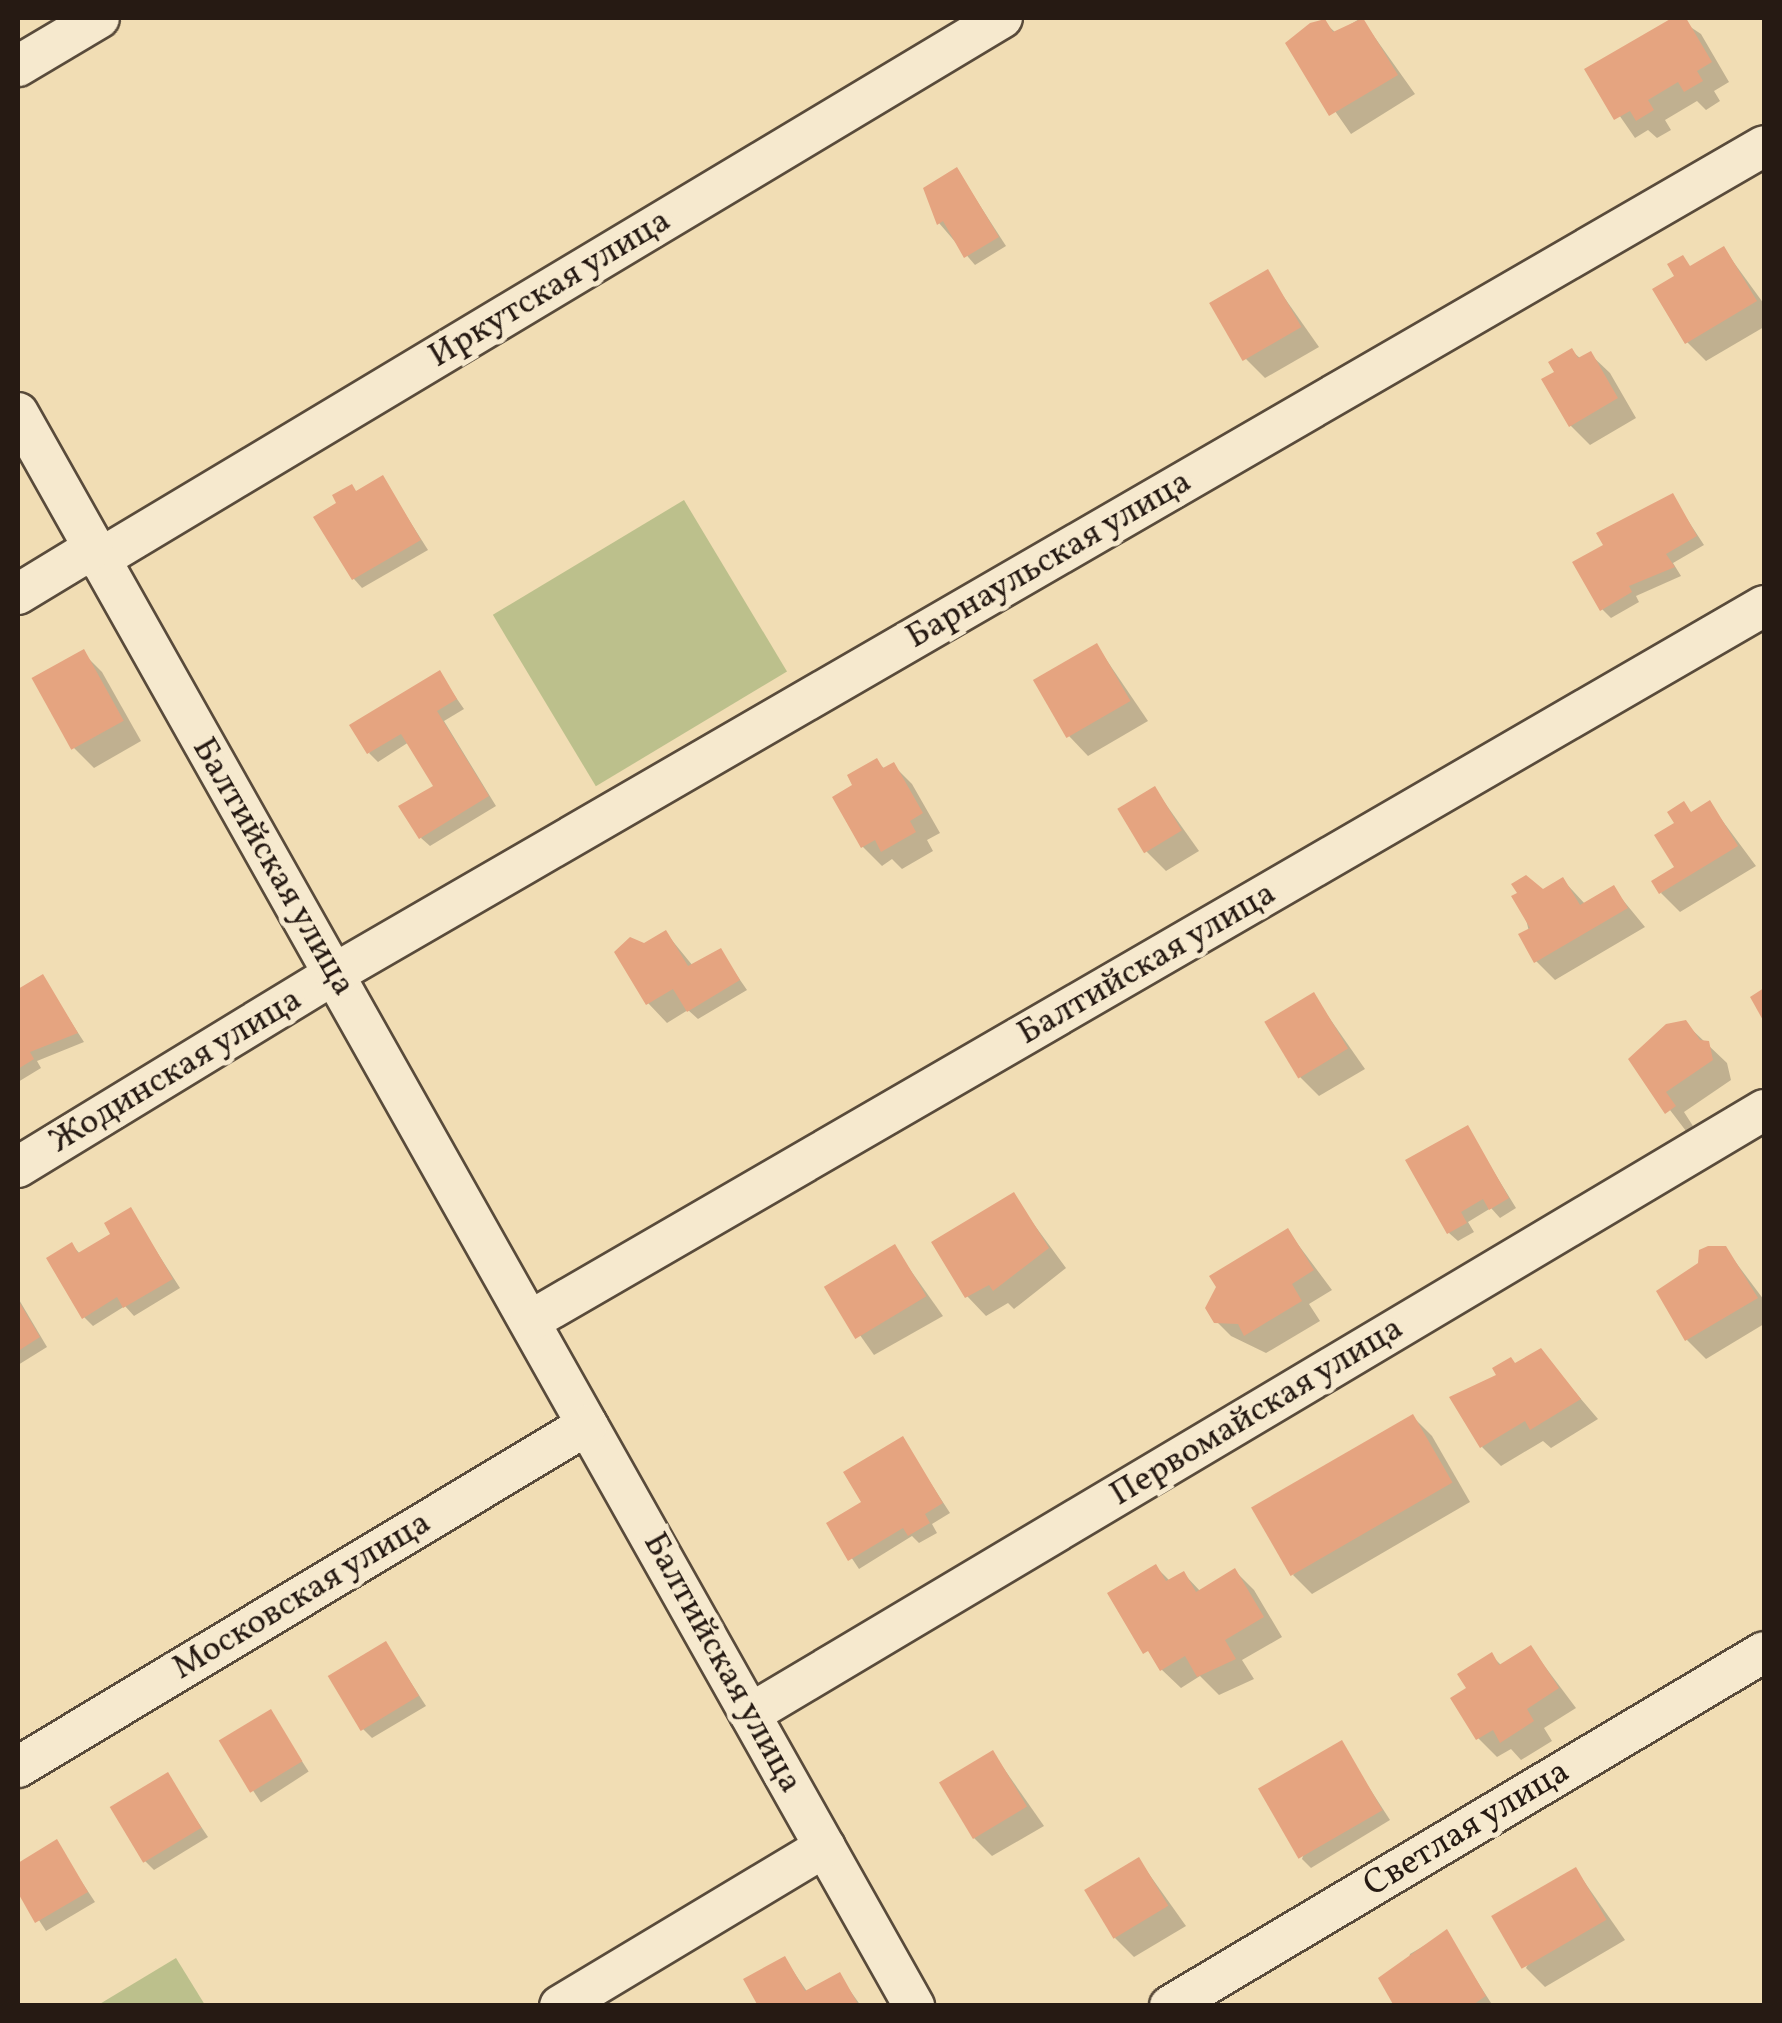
<!DOCTYPE html>
<html>
<head>
<meta charset="utf-8">
<style>
  body { margin:0 }
  #map { position:relative; width:1782px; height:2023px; overflow:hidden; background:#f1ddb4; font-family:Vollkorn,serif }
  div>[style] { position:absolute }
  .green>* { inset:0; background:#bcc08c; transform-origin:0 0 }
  .shadow>* { inset:0; background:#0003; transform-origin:0 0 }
  .building>* { inset:0; background:#e5a480; transform-origin:0 0 }
  .roads { filter:drop-shadow(2px 0 #594b3b) drop-shadow(-2px 0 #594b3b) drop-shadow(0 2px #594b3b) drop-shadow(0 -2px #594b3b) }
  .street>* { height:40px; margin:-20px; padding:0 20px; transform-origin:20px; border-radius:20px; background:#f6e9ce }
  span { translate:-50% -50%; white-space:nowrap; text-align:center; line-height:1.15; -webkit-text-stroke:10px #f6e9ce; paint-order:stroke }
  .street-label { font-size:35px; color:#261a13 }
  .frame { position:absolute; inset:0; border:20px solid #261a13; pointer-events:none }
</style>
</head>
<body>
<div id="map">
  <div class="green">
    <i style="left:684px;top:500px;width:200px;height:223px;rotate:59deg"></i>
    <i style="clip-path:polygon(176px 1958px,205px 2005px,98px 2005px)"></i>
  </div>
  <div class="shadow">
    <i style="clip-path:polygon(1361px 18px,1415px 94px,1351px 134px,1288px 44px,1324px 22px,1336px 33px)"></i>
    <i style="clip-path:polygon(1677px 18px,1701px 34px,1729px 82px,1714px 91px,1720px 101px,1706px 110px,1697px 101px,1665px 120px,1671px 130px,1657px 138px,1648px 130px,1635px 138px,1588px 70px)"></i>
    <i style="clip-path:polygon(957px 170px,1006px 246px,975px 265px,939px 223px)"></i>
    <i style="clip-path:polygon(1724px 249px,1764px 304px,1764px 327px,1706px 361px,1687px 342px,1692px 268px)"></i>
    <i style="clip-path:polygon(1267px 273px,1319px 347px,1265px 378px,1246px 359px)"></i>
    <i style="clip-path:polygon(1572px 351px,1581px 359px,1590px 354px,1610px 373px,1636px 418px,1590px 445px,1571px 426px,1557px 373px)"></i>
    <i style="clip-path:polygon(383px 479px,428px 550px,362px 588px,354px 579px,358px 493px)"></i>
    <i style="clip-path:polygon(1672px 496px,1704px 545px,1673px 563px,1681px 576px,1636px 596px,1639px 602px,1611px 618px,1602px 609px,1607px 546px)"></i>
    <i style="clip-path:polygon(1097px 646px,1148px 721px,1088px 756px,1069px 736px)"></i>
    <i style="clip-path:polygon(83px 653px,102px 672px,141px 741px,94px 768px,74px 748px)"></i>
    <i style="clip-path:polygon(439px 673px,464px 709px,444px 721px,496px 806px,430px 846px,421px 838px,436px 786px,409px 742px,378px 762px,369px 753px)"></i>
    <i style="clip-path:polygon(876px 761px,885px 769px,893px 765px,912px 784px,940px 833px,927px 840px,933px 851px,902px 869px,892px 859px,882px 866px,863px 847px,856px 786px)"></i>
    <i style="clip-path:polygon(1155px 789px,1199px 851px,1166px 871px,1147px 852px)"></i>
    <i style="clip-path:polygon(1710px 804px,1756px 866px,1680px 912px,1661px 893px,1677px 867px,1693px 814px)"></i>
    <i style="clip-path:polygon(1563px 880px,1585px 904px,1613px 888px,1645px 927px,1555px 980px,1536px 961px,1520px 894px,1543px 892px)"></i>
    <i style="clip-path:polygon(666px 933px,693px 966px,720px 951px,747px 990px,698px 1019px,688px 1010px,667px 1023px,648px 1003px,645px 946px)"></i>
    <i style="clip-path:polygon(42px 977px,84px 1042px,37px 1061px,41px 1068px,18px 1082px,18px 992px)"></i>
    <i style="clip-path:polygon(1314px 996px,1365px 1069px,1319px 1096px,1300px 1077px)"></i>
    <i style="clip-path:polygon(1685px 1023px,1727px 1063px,1731px 1080px,1684px 1112px,1693px 1126px,1686px 1131px,1631px 1059px)"></i>
    <i style="clip-path:polygon(1467px 1128px,1516px 1208px,1500px 1218px,1491px 1208px,1468px 1222px,1474px 1232px,1458px 1241px,1449px 1233px)"></i>
    <i style="clip-path:polygon(1013px 1196px,1066px 1268px,1014px 1309px,1008px 1303px,986px 1316px,967px 1296px)"></i>
    <i style="clip-path:polygon(130px 1210px,180px 1288px,134px 1316px,125px 1306px,93px 1326px,84px 1317px,72px 1245px,81px 1255px,114px 1235px)"></i>
    <i style="clip-path:polygon(1288px 1231px,1332px 1290px,1309px 1304px,1320px 1321px,1266px 1353px,1231px 1336px,1211px 1316px)"></i>
    <i style="clip-path:polygon(894px 1247px,943px 1316px,874px 1355px,826px 1287px)"></i>
    <i style="clip-path:polygon(1725px 1248px,1764px 1300px,1764px 1324px,1706px 1359px,1687px 1340px,1700px 1265px)"></i>
    <i style="clip-path:polygon(18px 1298px,47px 1347px,18px 1365px)"></i>
    <i style="clip-path:polygon(1540px 1351px,1598px 1419px,1551px 1448px,1543px 1441px,1501px 1466px,1482px 1447px,1516px 1366px)"></i>
    <i style="clip-path:polygon(1413px 1417px,1432px 1436px,1470px 1502px,1312px 1594px,1293px 1575px)"></i>
    <i style="clip-path:polygon(902px 1439px,950px 1513px,932px 1524px,937px 1533px,919px 1543px,912px 1536px,859px 1569px,829px 1524px,865px 1503px)"></i>
    <i style="clip-path:polygon(1156px 1567px,1171px 1582px,1184px 1574px,1201px 1592px,1235px 1571px,1254px 1590px,1282px 1637px,1242px 1660px,1254px 1679px,1219px 1695px,1200px 1676px,1181px 1688px,1161px 1669px)"></i>
    <i style="clip-path:polygon(386px 1644px,426px 1706px,372px 1738px,363px 1729px)"></i>
    <i style="clip-path:polygon(1531px 1648px,1576px 1708px,1544px 1728px,1552px 1741px,1521px 1760px,1511px 1749px,1497px 1757px,1478px 1738px,1491px 1655px,1502px 1666px)"></i>
    <i style="left:270px;top:1712px;width:71px;height:57px;rotate:57deg"></i>
    <i style="clip-path:polygon(1341px 1744px,1390px 1820px,1311px 1868px,1302px 1859px)"></i>
    <i style="clip-path:polygon(993px 1753px,1044px 1826px,992px 1856px,973px 1837px)"></i>
    <i style="clip-path:polygon(167px 1776px,208px 1837px,154px 1870px,145px 1861px)"></i>
    <i style="clip-path:polygon(56px 1843px,95px 1902px,46px 1931px,18px 1888px,18px 1866px)"></i>
    <i style="clip-path:polygon(1139px 1860px,1186px 1926px,1134px 1957px,1115px 1938px)"></i>
    <i style="clip-path:polygon(1576px 1870px,1625px 1940px,1545px 1987px,1526px 1968px)"></i>
    <i style="clip-path:polygon(1446px 1933px,1493px 2006px,1397px 2006px,1410px 1954px)"></i>
    <i style="clip-path:polygon(785px 1959px,808px 1993px,839px 1975px,861px 2006px,760px 2006px)"></i>
  </div>
  <div class="building">
    <i style="clip-path:polygon(1363px 18px,1398px 75px,1329px 116px,1285px 43px,1310px 23px,1325px 19px,1333px 32px)"></i>
    <i style="clip-path:polygon(1672px 18px,1686px 18px,1712px 62px,1697px 71px,1703px 81px,1684px 92px,1678px 82px,1648px 100px,1654px 110px,1636px 121px,1630px 111px,1614px 120px,1584px 69px)"></i>
    <i style="clip-path:polygon(957px 167px,999px 237px,964px 258px,943px 221px,937px 225px,923px 188px)"></i>
    <i style="clip-path:polygon(1724px 246px,1757px 301px,1685px 344px,1652px 289px,1674px 276px,1667px 264px,1683px 255px,1690px 266px)"></i>
    <i style="left:1268px;top:269px;width:67px;height:68px;rotate:60deg"></i>
    <i style="clip-path:polygon(1572px 348px,1578px 358px,1591px 351px,1618px 398px,1569px 427px,1541px 379px,1554px 372px,1548px 362px)"></i>
    <i style="clip-path:polygon(383px 475px,421px 540px,352px 580px,313px 517px,336px 503px,332px 495px,352px 484px,356px 491px)"></i>
    <i style="clip-path:polygon(1673px 493px,1697px 536px,1666px 554px,1675px 567px,1629px 586px,1632px 592px,1600px 611px,1572px 562px,1603px 545px,1596px 533px)"></i>
    <i style="left:1097px;top:643px;width:67px;height:74px;rotate:60deg"></i>
    <i style="left:84px;top:649px;width:82px;height:60px;rotate:61deg"></i>
    <i style="clip-path:polygon(440px 670px,457px 699px,437px 711px,489px 796px,419px 839px,398px 806px,433px 786px,401px 734px,367px 754px,349px 725px)"></i>
    <i style="clip-path:polygon(877px 758px,883px 768px,894px 762px,923px 813px,910px 821px,916px 832px,881px 852px,875px 840px,861px 848px,832px 797px,852px 785px,847px 775px)"></i>
    <i style="left:1155px;top:786px;width:52px;height:44px;rotate:59deg"></i>
    <i style="clip-path:polygon(1710px 800px,1738px 846px,1659px 894px,1651px 881px,1674px 867px,1654px 835px,1674px 823px,1667px 812px,1684px 801px,1691px 812px)"></i>
    <i style="clip-path:polygon(1526px 875px,1543px 889px,1563px 877px,1580px 905px,1614px 885px,1628px 908px,1534px 963px,1518px 934px,1530px 928px,1511px 896px,1517px 893px,1511px 884px)"></i>
    <i style="clip-path:polygon(666px 930px,688px 966px,721px 948px,740px 980px,687px 1012px,673px 989px,646px 1005px,614px 952px,630px 937px,644px 943px)"></i>
    <i style="clip-path:polygon(43px 974px,78px 1033px,30px 1052px,34px 1059px,18px 1069px,18px 989px)"></i>
    <i style="clip-path:polygon(1764px 988px,1764px 1022px,1750px 997px)"></i>
    <i style="left:1314px;top:992px;width:66px;height:58px;rotate:59deg"></i>
    <i style="clip-path:polygon(1686px 1020px,1700px 1040px,1709px 1041px,1713px 1060px,1666px 1092px,1676px 1106px,1665px 1114px,1628px 1059px,1666px 1024px)"></i>
    <i style="clip-path:polygon(1468px 1125px,1509px 1198px,1489px 1210px,1483px 1199px,1461px 1212px,1467px 1223px,1447px 1234px,1405px 1160px)"></i>
    <i style="clip-path:polygon(1014px 1192px,1049px 1248px,993px 1291px,989px 1285px,965px 1298px,931px 1242px)"></i>
    <i style="clip-path:polygon(131px 1207px,173px 1279px,123px 1308px,117px 1297px,82px 1319px,46px 1258px,72px 1242px,78px 1253px,110px 1234px,104px 1223px)"></i>
    <i style="clip-path:polygon(1288px 1228px,1314px 1270px,1292px 1284px,1302px 1301px,1244px 1336px,1238px 1324px,1214px 1323px,1205px 1308px,1216px 1287px,1209px 1276px)"></i>
    <i style="left:895px;top:1244px;width:61px;height:83px;rotate:59deg"></i>
    <i style="clip-path:polygon(1708px 1246px,1726px 1246px,1758px 1298px,1685px 1341px,1656px 1291px,1698px 1263px,1699px 1250px)"></i>
    <i style="clip-path:polygon(18px 1300px,40px 1337px,18px 1351px)"></i>
    <i style="clip-path:polygon(1541px 1348px,1581px 1399px,1530px 1430px,1525px 1421px,1480px 1448px,1449px 1397px,1496px 1375px,1492px 1368px,1511px 1357px,1515px 1363px)"></i>
    <i style="left:1413px;top:1414px;width:79px;height:187px;rotate:60deg"></i>
    <i style="clip-path:polygon(903px 1436px,943px 1503px,925px 1514px,930px 1523px,908px 1536px,903px 1528px,848px 1561px,826px 1523px,861px 1502px,843px 1472px)"></i>
    <i style="clip-path:polygon(1156px 1564px,1166px 1581px,1184px 1571px,1196px 1592px,1235px 1568px,1264px 1617px,1225px 1640px,1236px 1659px,1197px 1677px,1185px 1656px,1160px 1671px,1148px 1651px,1143px 1654px,1107px 1593px)"></i>
    <i style="left:386px;top:1641px;width:64px;height:68px;rotate:59deg"></i>
    <i style="clip-path:polygon(1531px 1645px,1559px 1688px,1527px 1709px,1534px 1721px,1500px 1743px,1493px 1730px,1476px 1740px,1450px 1698px,1466px 1688px,1457px 1674px,1492px 1652px,1499px 1665px)"></i>
    <i style="left:271px;top:1709px;width:61px;height:61px;rotate:59deg"></i>
    <i style="left:1342px;top:1740px;width:81px;height:97px;rotate:60deg"></i>
    <i style="left:993px;top:1750px;width:66px;height:63px;rotate:59deg"></i>
    <i style="left:168px;top:1772px;width:65px;height:68px;rotate:59deg"></i>
    <i style="clip-path:polygon(57px 1839px,88px 1892px,35px 1923px,18px 1893px,18px 1863px)"></i>
    <i style="left:1139px;top:1857px;width:57px;height:64px;rotate:59deg"></i>
    <i style="left:1576px;top:1867px;width:61px;height:98px;rotate:60deg"></i>
    <i style="clip-path:polygon(1447px 1929px,1486px 1996px,1471px 2006px,1394px 2006px,1378px 1978px)"></i>
    <i style="clip-path:polygon(785px 1956px,805px 1991px,840px 1972px,859px 2006px,758px 2006px,743px 1979px)"></i>
  </div>
  <div class="roads">
    <div class="street">
      <i style="left:18px;top:66px;width:94px;rotate:-30.7deg"></i>
      <i style="left:18px;top:413px;width:1828px;rotate:60.64deg"></i>
      <i style="left:98px;top:560px;width:1054px;rotate:-30.95deg"></i>
      <i style="left:18px;top:594px;width:87px;rotate:-31.3deg"></i>
      <i style="left:18px;top:1167px;width:370px;rotate:-31.4deg"></i>
      <i style="left:334px;top:974px;width:1652px;rotate:-30.07deg"></i>
      <i style="left:530px;top:1321px;width:1426px;rotate:-30.09deg"></i>
      <i style="left:750px;top:1714px;width:1180px;rotate:-30.78deg"></i>
      <i style="left:18px;top:1767px;width:664px;rotate:-31.01deg"></i>
      <i style="left:560px;top:2006px;width:309px;rotate:-31deg"></i>
      <i style="left:1170px;top:2006px;width:691px;rotate:-30.79deg"></i>
    </div>
  </div>
  <div class="street-label">
    <span style="left:550px;top:289px;rotate:-31deg">Иркутская улица</span>
    <span style="left:1049px;top:560px;rotate:-30deg">Барнаульская улица</span>
    <span style="left:273px;top:867px;rotate:60deg">Балтийская улица</span>
    <span style="left:1147px;top:964px;rotate:-30deg">Балтийская улица</span>
    <span style="left:176px;top:1071px;rotate:-31deg">Жодинская улица</span>
    <span style="left:1257px;top:1412px;rotate:-31deg">Первомайская улица</span>
    <span style="left:302px;top:1596px;rotate:-31deg">Московская улица</span>
    <span style="left:722px;top:1663px;rotate:61deg">Балтийская улица</span>
    <span style="left:1467px;top:1829px;rotate:-31deg">Светлая улица</span>
  </div>
  <div class="frame"></div>
</div>
</body>
</html>
